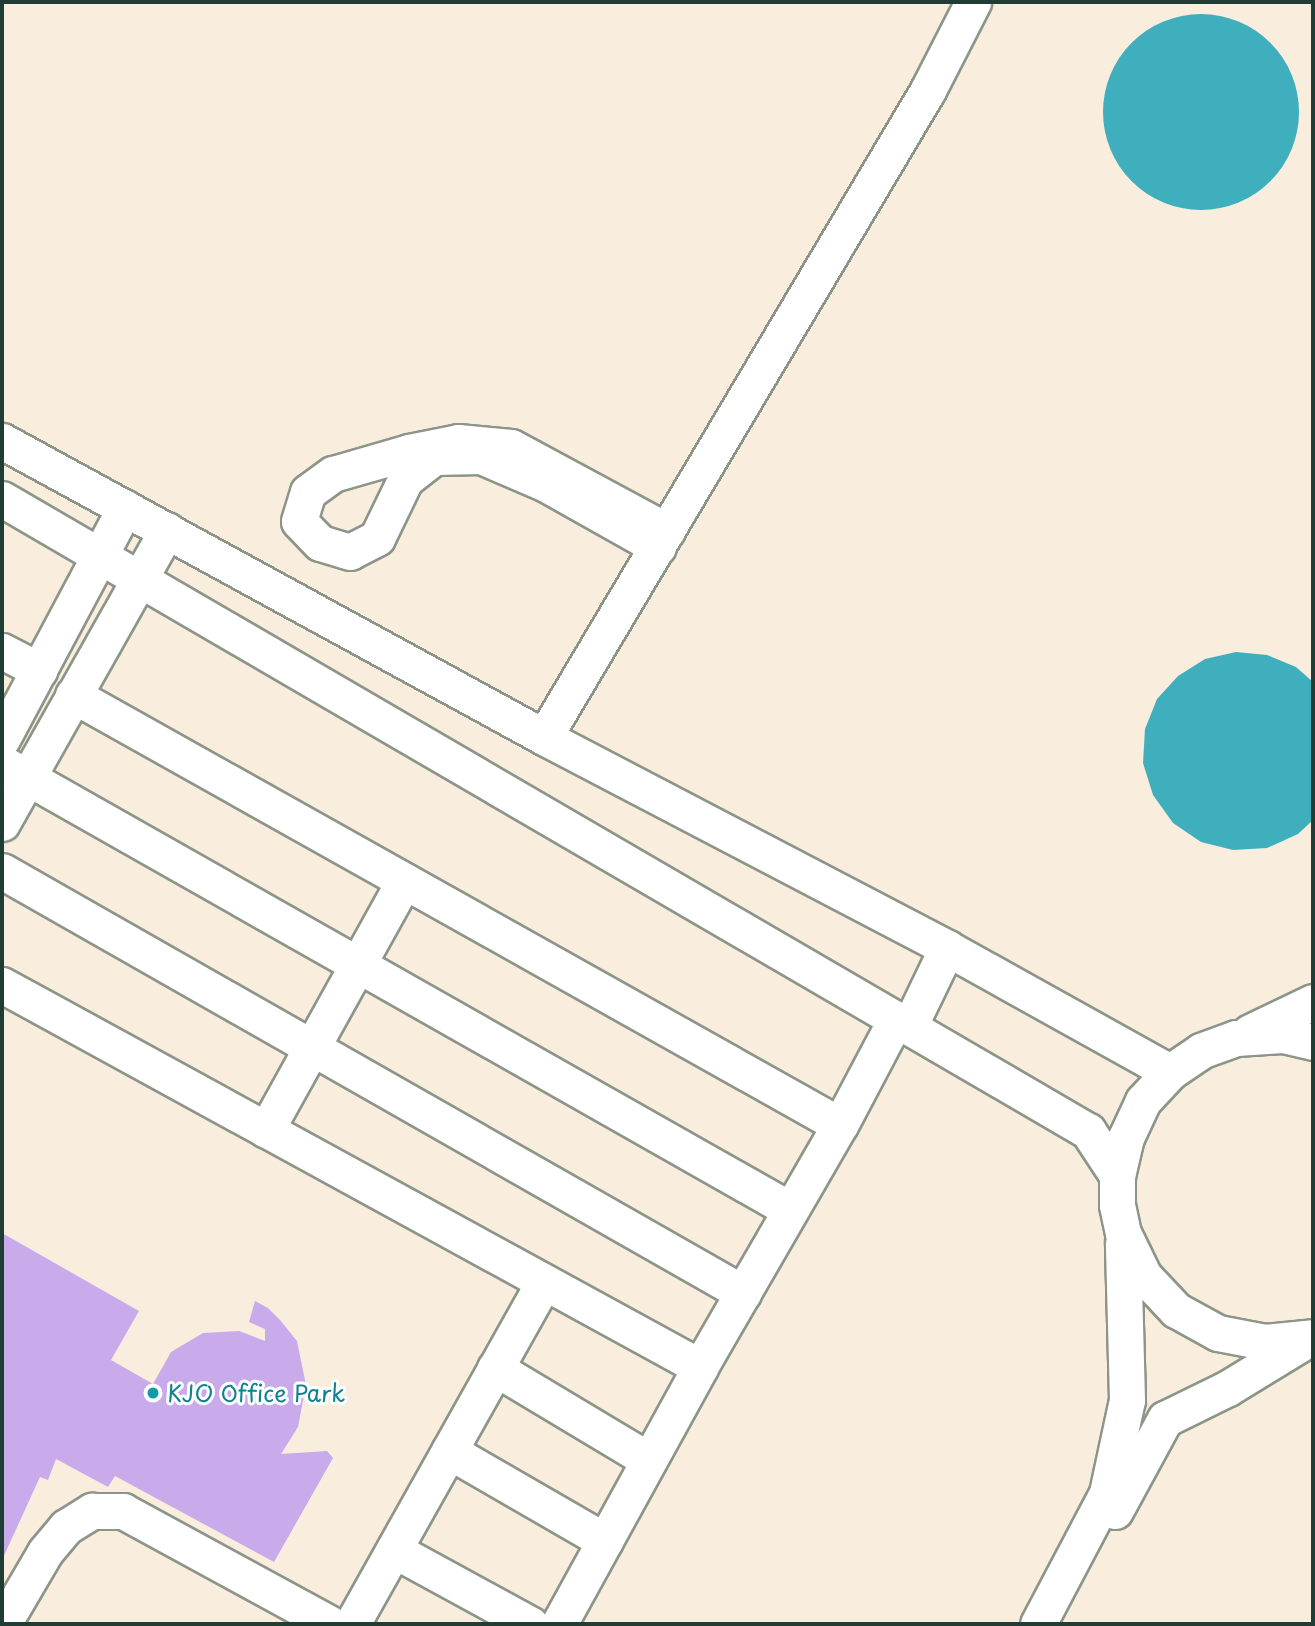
<!DOCTYPE html>
<html>
<head>
<meta charset="utf-8">
<style>
  body { margin:0 }
  #map { position:relative; width:1315px; height:1626px; overflow:hidden; background:#f9eddd; font-family:"Playpen Sans",sans-serif }
  div>[style] { position:absolute }
  .water>* { inset:0; background:#40afbd }
  .round { border-radius:50% }
  .building>* { inset:0; background:#c9abeb }
  .roads { filter:drop-shadow(2px 0 #8c9588) drop-shadow(-2px 0 #8c9588) drop-shadow(0 2px #8c9588) drop-shadow(0 -2px #8c9588) }
  .street>* { height:35px; margin:-17.5px; padding:0 17.5px; transform-origin:17.5px; border-radius:17.5px; background:#fff }
  .dots>* { width:19px; height:19px; translate:-50% -50%; box-sizing:border-box; border:4px solid #fff; border-radius:50% }
  span { translate:-50% -50%; white-space:nowrap; text-align:center; line-height:1.15; -webkit-text-stroke:6px #fff; paint-order:stroke }
  .culture-label { font-size:23px; color:#0d838f }
  .left { translate:0 -50%; text-align:left }
  .frame { position:absolute; inset:0; border:4px solid #1f3d34; pointer-events:none }
</style>
</head>
<body>
<div id="map">
  <div class="water">
    <i class="round" style="left:1103px;top:14px;width:196px;height:196px"></i>
    <i style="clip-path:polygon(1236px 652px,1267px 655px,1296px 667px,1313px 682px,1313px 820px,1298px 834px,1267px 848px,1233px 850px,1201px 842px,1173px 823px,1153px 795px,1143px 763px,1145px 729px,1157px 699px,1178px 676px,1205px 659px)"></i>
  </div>
  <div class="building">
    <i style="clip-path:polygon(2px 1233px,139px 1311px,111px 1360px,153px 1384px,171px 1352px,203px 1333px,239px 1331px,265px 1341px,265px 1329px,249px 1322px,255px 1301px,268px 1308px,280px 1320px,297px 1341px,306px 1385px,298px 1427px,281px 1454px,327px 1451px,333px 1458px,274px 1562px,115px 1476px,108px 1487px,56px 1459px,48px 1480px,40px 1477px,2px 1560px)"></i>
  </div>
  <div class="roads">
    <div class="street">
      <i style="left:2px;top:441px;width:618px;rotate:28.64deg"></i>
      <i style="left:544px;top:737px;width:455px;rotate:27.6deg"></i>
      <i style="left:947px;top:948px;width:255px;rotate:29.1deg"></i>
      <i style="left:2px;top:499px;width:1257px;rotate:30.2deg"></i>
      <i style="left:1088px;top:1131px;width:53px;rotate:56.6deg"></i>
      <i style="left:658px;top:547px;width:129px;rotate:-150.6deg"></i>
      <i style="left:546px;top:484px;width:71px;rotate:-156.7deg"></i>
      <i style="left:481px;top:456px;width:47px;rotate:178.8deg"></i>
      <i style="left:434px;top:457px;width:37px;rotate:142deg"></i>
      <i style="left:405px;top:480px;width:64px;rotate:115.8deg"></i>
      <i style="left:377px;top:538px;width:30px;rotate:153deg"></i>
      <i style="left:350px;top:552px;width:31px;rotate:-163deg"></i>
      <i style="left:320px;top:543px;width:30px;rotate:-134deg"></i>
      <i style="left:299px;top:521px;width:30px;rotate:-73deg"></i>
      <i style="left:308px;top:492px;width:31px;rotate:-36deg"></i>
      <i style="left:333px;top:474px;width:79px;rotate:-16.1deg"></i>
      <i style="left:409px;top:452px;width:50px;rotate:-11.5deg"></i>
      <i style="left:458px;top:442px;width:53px;rotate:5.4deg"></i>
      <i style="left:511px;top:447px;width:177px;rotate:28.3deg"></i>
      <i style="left:2px;top:651px;width:42px;rotate:27.2deg"></i>
      <i style="left:73px;top:695px;width:879px;rotate:29.28deg"></i>
      <i style="left:544px;top:737px;width:752px;rotate:-59.31deg"></i>
      <i style="left:928px;top:90px;width:99px;rotate:-62.9deg"></i>
      <i style="left:2px;top:739px;width:262px;rotate:-62deg"></i>
      <i style="left:2px;top:763px;width:905px;rotate:29.54deg"></i>
      <i style="left:2px;top:823px;width:336px;rotate:-60.6deg"></i>
      <i style="left:2px;top:871px;width:853px;rotate:29.66deg"></i>
      <i style="left:2px;top:985px;width:796px;rotate:28.69deg"></i>
      <i style="left:700px;top:1367px;width:280px;rotate:-60deg"></i>
      <i style="left:840px;top:1125px;width:120px;rotate:-62.2deg"></i>
      <i style="left:909px;top:1027px;width:88px;rotate:-64.3deg"></i>
      <i style="left:1250px;top:1032px;width:70px;rotate:-25.5deg"></i>
      <i style="left:1313px;top:1042px;width:32px;rotate:-167deg"></i>
      <i style="left:1282px;top:1035px;width:46px;rotate:176.3deg"></i>
      <i style="left:1236px;top:1038px;width:37px;rotate:160deg"></i>
      <i style="left:1201px;top:1051px;width:37px;rotate:146deg"></i>
      <i style="left:1170px;top:1072px;width:40px;rotate:133deg"></i>
      <i style="left:1143px;top:1101px;width:40px;rotate:115deg"></i>
      <i style="left:1126px;top:1137px;width:39px;rotate:103deg"></i>
      <i style="left:1117px;top:1175px;width:30px;rotate:90deg"></i>
      <i style="left:1117px;top:1205px;width:29px;rotate:78deg"></i>
      <i style="left:1123px;top:1233px;width:48px;rotate:64deg"></i>
      <i style="left:1144px;top:1276px;width:47px;rotate:46.7deg"></i>
      <i style="left:1176px;top:1310px;width:48px;rotate:28.7deg"></i>
      <i style="left:1218px;top:1333px;width:48px;rotate:10.8deg"></i>
      <i style="left:1265px;top:1342px;width:48px;rotate:-5.9deg"></i>
      <i style="left:266px;top:1130px;width:285px;rotate:-61deg"></i>
      <i style="left:495px;top:1368px;width:179px;rotate:30.9deg"></i>
      <i style="left:449px;top:1451px;width:180px;rotate:30deg"></i>
      <i style="left:1115px;top:1511px;width:105px;rotate:-61.5deg"></i>
      <i style="left:1165px;top:1419px;width:70px;rotate:-26.2deg"></i>
      <i style="left:1228px;top:1388px;width:84px;rotate:-31.4deg"></i>
      <i style="left:394px;top:1550px;width:155px;rotate:28.6deg"></i>
      <i style="left:3px;top:1624px;width:83px;rotate:-59.7deg"></i>
      <i style="left:45px;top:1552px;width:33px;rotate:-50deg"></i>
      <i style="left:66px;top:1527px;width:31px;rotate:-32deg"></i>
      <i style="left:92px;top:1511px;width:31px"></i>
      <i style="left:123px;top:1511px;width:236px;rotate:28.6deg"></i>
      <i style="left:352px;top:1624px;width:392px;rotate:-60.7deg"></i>
      <i style="left:559px;top:1624px;width:293px;rotate:-61.2deg"></i>
      <i style="left:1038px;top:1624px;width:148px;rotate:-62.2deg"></i>
      <i style="left:1107px;top:1493px;width:95px;rotate:-77.9deg"></i>
      <i style="left:1127px;top:1400px;width:156px;rotate:-91.5deg"></i>
    </div>
  </div>
  <div class="dots">
    <i style="left:153px;top:1393px;background:#0f9aa8"></i>
  </div>
  <div class="culture-label">
    <span class="left" style="left:167px;top:1393px">KJO Office Park</span>
  </div>
  <div class="frame"></div>
</div>
</body>
</html>
